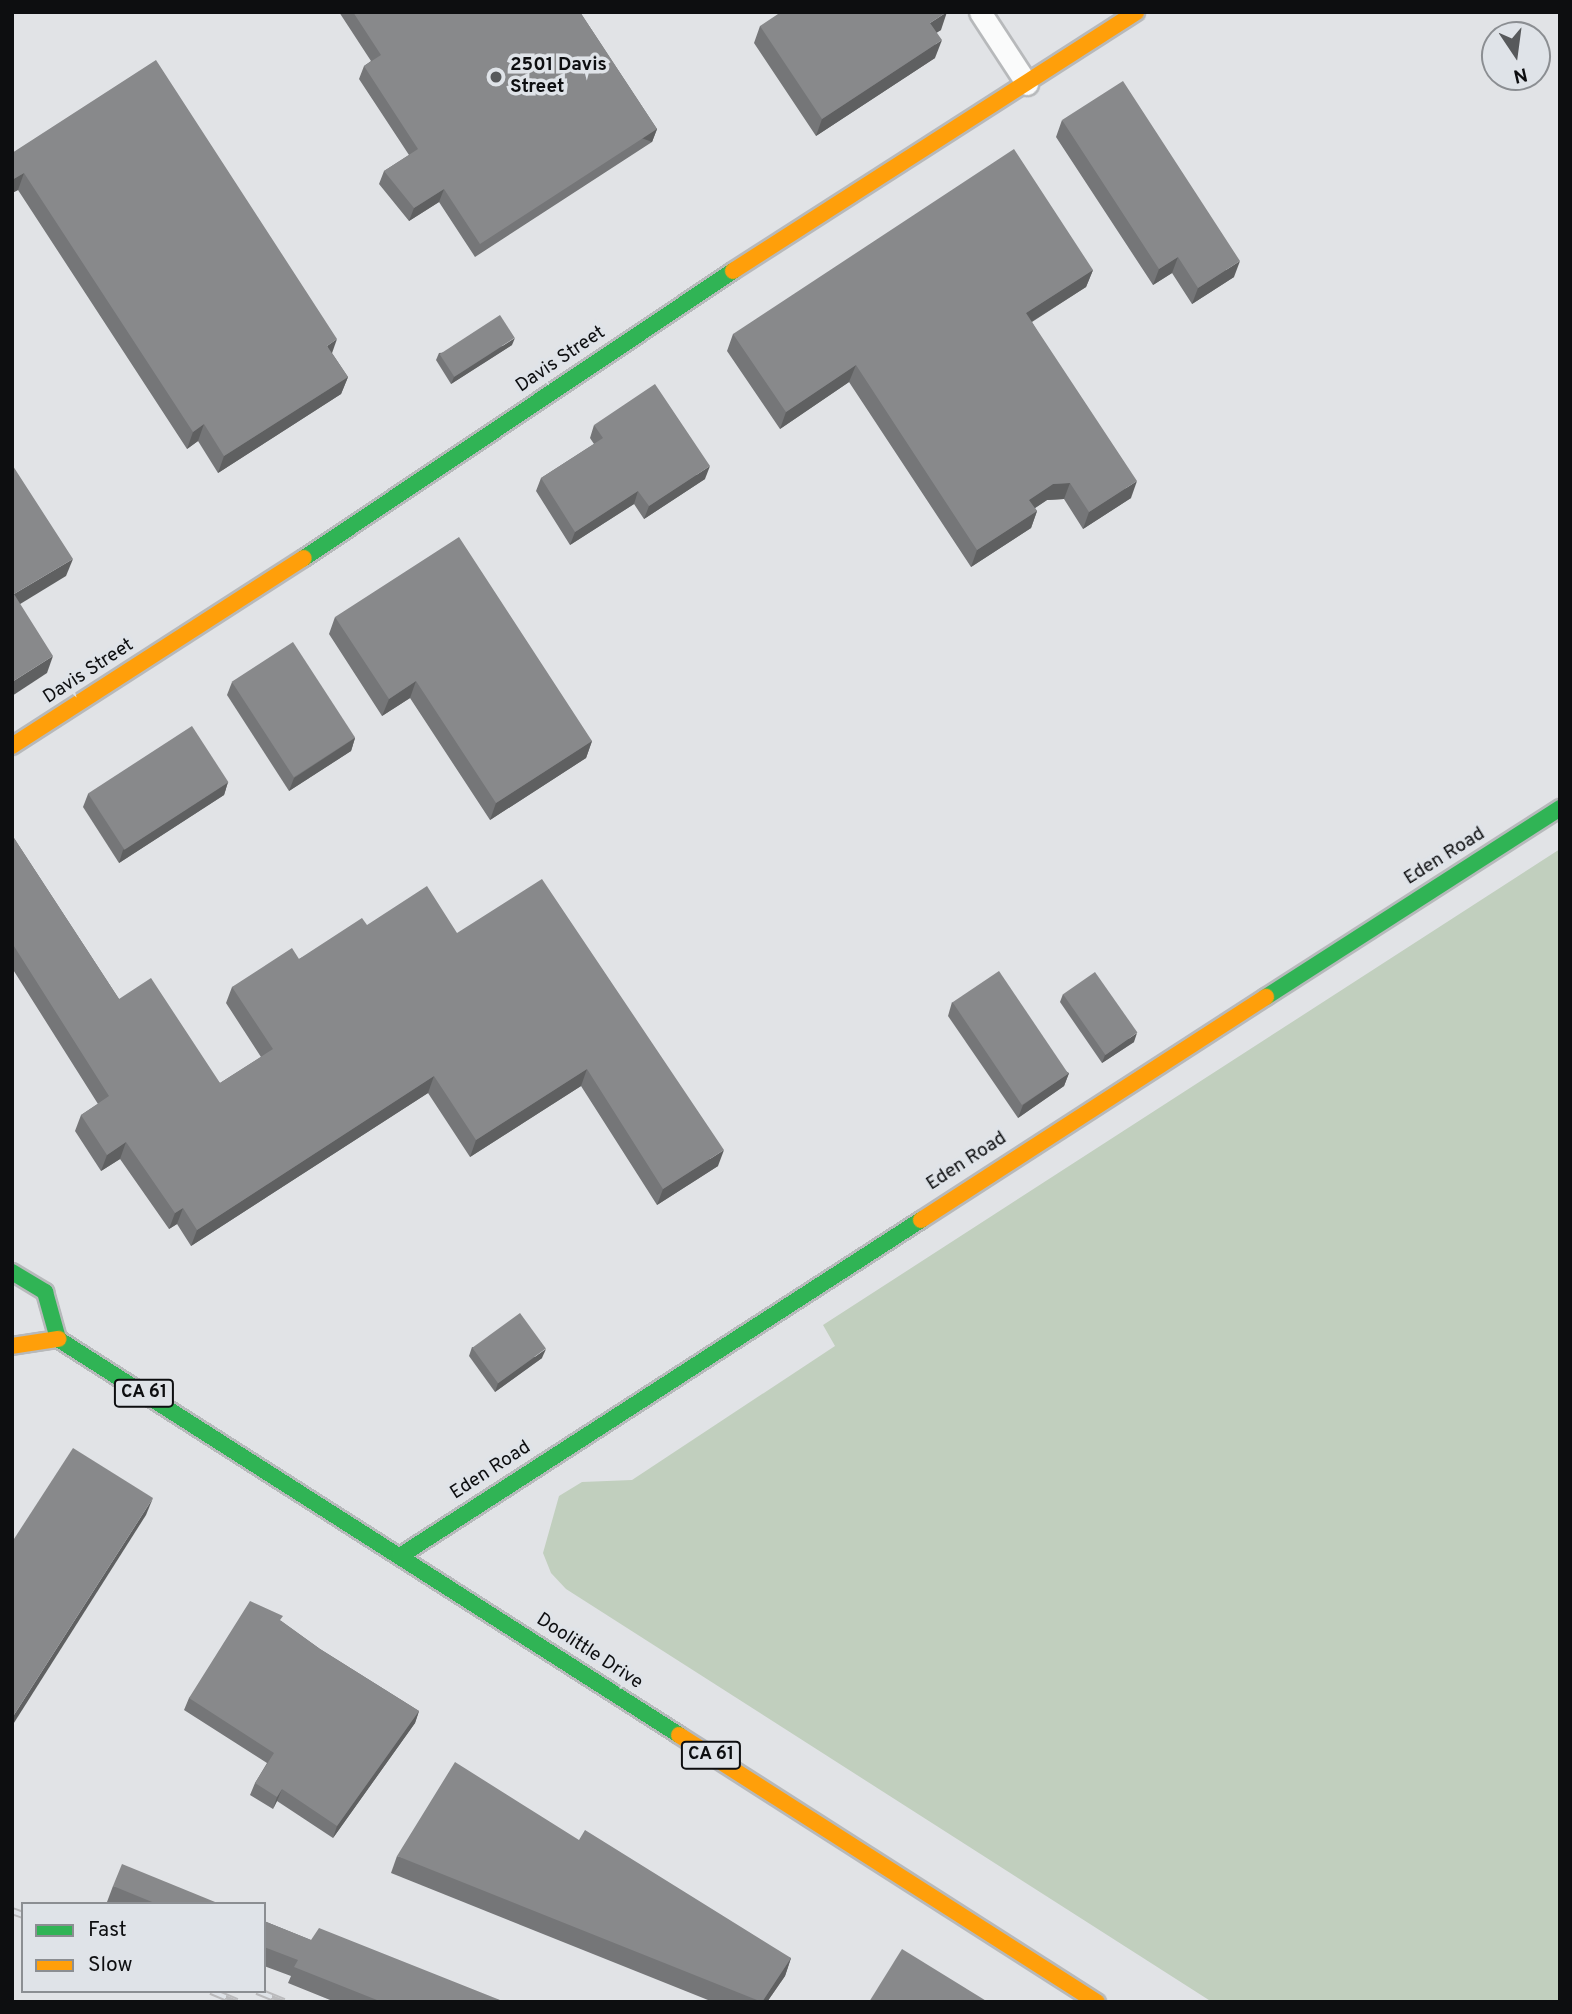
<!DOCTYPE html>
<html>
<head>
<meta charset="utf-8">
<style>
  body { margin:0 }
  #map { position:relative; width:1572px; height:2014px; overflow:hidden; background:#e1e3e6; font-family:Overpass,sans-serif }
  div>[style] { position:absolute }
  .green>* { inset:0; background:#c1cfbe }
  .roads { filter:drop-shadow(2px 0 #b7b9bb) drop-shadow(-2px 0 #b7b9bb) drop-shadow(0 2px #b7b9bb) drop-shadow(0 -2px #b7b9bb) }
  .street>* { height:21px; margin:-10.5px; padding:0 10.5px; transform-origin:10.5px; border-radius:10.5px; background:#fafbfb }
  .fast>* { height:16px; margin:-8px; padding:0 8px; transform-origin:8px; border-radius:8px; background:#30b455 }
  .slow>* { height:16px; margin:-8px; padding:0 8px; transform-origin:8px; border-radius:8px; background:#ff9f0a }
  .rail>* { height:8px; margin-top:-4px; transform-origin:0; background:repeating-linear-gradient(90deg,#dfe3e8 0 16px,#bababc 0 32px); box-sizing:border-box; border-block:2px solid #bababc }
  .wall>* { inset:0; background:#757678 }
  .shaded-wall>* { inset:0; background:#5f6061; transform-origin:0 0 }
  .building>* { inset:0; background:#88898b; transform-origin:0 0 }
  .dots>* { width:19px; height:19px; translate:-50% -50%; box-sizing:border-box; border:4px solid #dfe3e8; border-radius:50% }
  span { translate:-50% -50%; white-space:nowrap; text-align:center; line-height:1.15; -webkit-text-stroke:7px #dfe3e8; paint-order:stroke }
  .shield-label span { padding:2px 5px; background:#dfe3e8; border:2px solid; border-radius:5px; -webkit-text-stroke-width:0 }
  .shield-label { font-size:18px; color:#0d0e10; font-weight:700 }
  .poi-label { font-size:19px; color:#0d0e10; font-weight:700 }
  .left { translate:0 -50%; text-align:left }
  .street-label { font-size:19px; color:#0d0e10 }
  .frame { position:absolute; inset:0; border:14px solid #0d0e10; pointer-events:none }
  .legend { position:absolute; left:21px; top:1902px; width:245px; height:91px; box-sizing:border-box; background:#dfe3e8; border:2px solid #8b8e92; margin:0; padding:9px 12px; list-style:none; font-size:21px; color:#0d0e10 }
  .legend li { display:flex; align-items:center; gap:14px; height:35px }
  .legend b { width:35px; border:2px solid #8b8e92 }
  .north { position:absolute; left:1481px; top:21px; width:70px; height:70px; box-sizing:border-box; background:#dfe3e8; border:2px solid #8b8e92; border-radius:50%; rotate:167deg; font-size:19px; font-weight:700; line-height:28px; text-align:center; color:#0d0e10 }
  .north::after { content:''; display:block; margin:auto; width:24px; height:32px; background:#57595b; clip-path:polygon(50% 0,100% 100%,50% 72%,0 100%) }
</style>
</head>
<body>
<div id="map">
  <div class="green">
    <i style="clip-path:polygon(1560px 849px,1560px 2002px,1212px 2002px,566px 1589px,551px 1573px,543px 1553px,559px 1496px,582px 1482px,632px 1480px,835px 1346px,823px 1325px)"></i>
  </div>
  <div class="roads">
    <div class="street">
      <i style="left:980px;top:12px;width:86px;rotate:56.9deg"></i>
    </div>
    <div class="fast">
      <i style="left:304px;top:558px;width:516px;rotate:-33.78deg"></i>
      <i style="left:1266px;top:997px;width:350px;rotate:-32.7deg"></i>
      <i style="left:12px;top:1272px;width:39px;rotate:31deg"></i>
      <i style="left:45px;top:1292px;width:49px;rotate:74.5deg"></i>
      <i style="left:58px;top:1339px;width:737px;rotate:32.52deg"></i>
      <i style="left:400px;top:1556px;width:620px;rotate:-32.82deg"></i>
    </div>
    <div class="slow">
      <i style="left:733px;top:271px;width:479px;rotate:-32.7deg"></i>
      <i style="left:12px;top:746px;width:347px;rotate:-32.8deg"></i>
      <i style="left:921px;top:1220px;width:411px;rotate:-32.9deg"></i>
      <i style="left:12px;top:1346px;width:47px;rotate:-8.7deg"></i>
      <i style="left:679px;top:1735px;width:496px;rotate:32.6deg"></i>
    </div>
  </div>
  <div class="rail">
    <i style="left:12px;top:1911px;width:12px;rotate:20deg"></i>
    <i style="left:211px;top:1991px;width:28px;rotate:23deg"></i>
    <i style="left:257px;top:1991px;width:29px;rotate:22deg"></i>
  </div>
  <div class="wall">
    <i style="clip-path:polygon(339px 12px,580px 12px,657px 129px,652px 142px,475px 257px,439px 202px,409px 221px,379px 184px,384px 171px,409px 155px,359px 79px,364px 66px,371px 61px)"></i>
    <i style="clip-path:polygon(760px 26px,941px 30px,936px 32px,935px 58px,816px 136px,754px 43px)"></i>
    <i style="clip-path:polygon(1062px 120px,1234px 277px,1192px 304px,1172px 273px,1153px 285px,1056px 137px)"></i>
    <i style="clip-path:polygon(12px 153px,332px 353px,348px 377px,341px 394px,218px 473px,198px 441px,187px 449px,18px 190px,12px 193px)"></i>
    <i style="clip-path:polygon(1093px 270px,1086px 287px,1032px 322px,1131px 498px,1083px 529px,1064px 499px,1047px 500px,1035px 508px,1037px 511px,1031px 528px,971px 567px,849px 382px,780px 429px,727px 351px,733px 334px)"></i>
    <i style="clip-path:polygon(512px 345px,451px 384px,436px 360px,439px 353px)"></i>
    <i style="clip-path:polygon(594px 425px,705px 479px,644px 519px,634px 504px,570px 545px,536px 491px,541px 478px,594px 444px,590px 438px)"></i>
    <i style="clip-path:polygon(335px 617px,592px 741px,586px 758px,490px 820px,410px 698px,382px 716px,329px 634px)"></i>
    <i style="clip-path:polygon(232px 682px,355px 738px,351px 751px,289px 791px,227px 695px)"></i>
    <i style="clip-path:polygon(228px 782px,224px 795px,119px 863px,83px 807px,88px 794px)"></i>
    <i style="clip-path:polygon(12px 835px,119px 999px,220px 1083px,261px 1057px,226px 1003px,232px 987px,299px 959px,367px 925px,457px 933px,718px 1166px,657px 1205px,581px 1086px,470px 1157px,428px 1093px,191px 1246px,177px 1224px,169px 1229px,120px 1159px,101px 1171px,75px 1131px,81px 1115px,98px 1104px,12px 968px)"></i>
    <i style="clip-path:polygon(1063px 994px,1134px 1042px,1102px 1063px,1060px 1002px)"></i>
    <i style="clip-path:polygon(952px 1002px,1069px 1073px,1064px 1086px,1018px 1118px,948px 1016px)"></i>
    <i style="clip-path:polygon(472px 1347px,542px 1358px,495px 1392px,469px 1356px)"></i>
    <i style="clip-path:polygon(281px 1621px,320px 1649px,419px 1711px,415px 1723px,333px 1838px,277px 1801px,273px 1809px,250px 1795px,255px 1783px,267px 1763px,184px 1710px,189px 1698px)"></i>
    <i style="clip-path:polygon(397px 1856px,791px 1958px,785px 1976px,767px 2002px,713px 2002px,391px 1873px)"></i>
    <i style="clip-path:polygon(113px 1886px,220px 1904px,110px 1904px,107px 1902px)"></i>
    <i style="clip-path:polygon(264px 1921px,311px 1940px,505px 2002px,335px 2002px,288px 1983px,291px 1976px,264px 1966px)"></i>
  </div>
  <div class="shaded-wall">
    <i style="clip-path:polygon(947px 12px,941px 30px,924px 41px,930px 23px)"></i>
    <i style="clip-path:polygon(942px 40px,935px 58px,816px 136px,822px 119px)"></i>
    <i style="left:657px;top:129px;width:14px;height:211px;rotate:111deg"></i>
    <i style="clip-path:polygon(24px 173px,18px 190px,12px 193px,12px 180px)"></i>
    <i style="clip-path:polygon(444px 189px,439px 202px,409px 221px,414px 208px)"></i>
    <i style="clip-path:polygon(1178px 257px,1172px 273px,1153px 285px,1159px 269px)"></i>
    <i style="clip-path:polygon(1240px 261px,1234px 277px,1192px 304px,1198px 288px)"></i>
    <i style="clip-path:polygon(1093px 270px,1086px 287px,1020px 329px,1026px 313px)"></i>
    <i style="clip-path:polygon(515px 338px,512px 345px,451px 384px,454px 377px)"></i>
    <i style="clip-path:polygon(337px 339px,331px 356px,327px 346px)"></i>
    <i style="clip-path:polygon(856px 365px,849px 382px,780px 429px,786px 412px)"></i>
    <i style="clip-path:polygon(348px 377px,341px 394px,218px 473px,224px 456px)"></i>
    <i style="clip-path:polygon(204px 424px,198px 441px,187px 449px,193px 432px)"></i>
    <i style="clip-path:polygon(710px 466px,705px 479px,644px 519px,649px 506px)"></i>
    <i style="clip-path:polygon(1137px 481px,1131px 498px,1083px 529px,1089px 512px)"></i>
    <i style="clip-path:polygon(1070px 483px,1064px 499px,1047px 500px,1023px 516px,1029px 500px,1053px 484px)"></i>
    <i style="clip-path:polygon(638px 491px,634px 504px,570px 545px,575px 532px)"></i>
    <i style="clip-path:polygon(1037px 511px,1031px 528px,971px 567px,977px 550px)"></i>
    <i style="clip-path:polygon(73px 559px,66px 576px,12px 609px,14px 594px)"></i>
    <i style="clip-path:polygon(53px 656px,47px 673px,12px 696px,12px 682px)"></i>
    <i style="clip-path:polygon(416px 681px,410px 698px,382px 716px,389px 699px)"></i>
    <i style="clip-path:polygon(355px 738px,351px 751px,289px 791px,294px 778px)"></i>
    <i style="clip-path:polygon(592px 741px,586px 758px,490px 820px,496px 803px)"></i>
    <i style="clip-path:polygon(228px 782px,224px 795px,119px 863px,123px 850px)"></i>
    <i style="clip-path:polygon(1137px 1033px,1134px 1042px,1102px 1063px,1105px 1055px)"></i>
    <i style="clip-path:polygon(587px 1069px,581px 1086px,470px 1157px,476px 1140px)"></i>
    <i style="clip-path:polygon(1069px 1073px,1064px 1086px,1018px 1118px,1023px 1105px)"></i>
    <i style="clip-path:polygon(434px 1076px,428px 1093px,191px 1246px,197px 1230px)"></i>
    <i style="clip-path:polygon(126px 1142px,120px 1159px,101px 1171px,107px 1155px)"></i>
    <i style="clip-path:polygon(724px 1150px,718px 1166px,657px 1205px,663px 1189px)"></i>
    <i style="clip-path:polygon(183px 1208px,177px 1224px,169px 1229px,175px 1213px)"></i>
    <i style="clip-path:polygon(546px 1349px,542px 1358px,495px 1392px,498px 1383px)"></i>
    <i style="clip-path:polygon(153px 1498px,146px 1515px,12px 1726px,12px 1718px)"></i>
    <i style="clip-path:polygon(419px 1711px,415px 1723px,333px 1838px,337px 1826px)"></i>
    <i style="clip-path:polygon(282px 1789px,277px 1801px,273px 1809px,277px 1797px)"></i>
    <i style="clip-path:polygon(791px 1958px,785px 1976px,767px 2002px,762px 2002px)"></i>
  </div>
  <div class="building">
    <i style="clip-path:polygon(353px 12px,580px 12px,657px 129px,480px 244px,444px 189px,414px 208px,384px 171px,418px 149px,364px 66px,381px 55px)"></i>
    <i style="clip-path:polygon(781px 12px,947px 12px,930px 23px,942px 40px,822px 119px,760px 26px)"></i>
    <i style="clip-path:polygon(156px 60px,337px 339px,327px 346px,348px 377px,224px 456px,204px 424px,193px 432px,24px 173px,12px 180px,12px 153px)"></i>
    <i style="clip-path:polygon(1123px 81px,1240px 261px,1198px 288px,1178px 257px,1159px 269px,1062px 120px)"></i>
    <i style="clip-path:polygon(1014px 149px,1093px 270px,1026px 313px,1137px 481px,1089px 512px,1070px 483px,1053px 484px,1029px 500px,1037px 511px,977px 550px,856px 365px,786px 412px,733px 334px)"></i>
    <i style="left:500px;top:315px;width:27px;height:72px;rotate:57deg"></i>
    <i style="clip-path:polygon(655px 384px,710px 466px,649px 506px,638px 491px,575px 532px,541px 478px,603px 438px,594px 425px)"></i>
    <i style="clip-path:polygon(12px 466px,13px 466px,73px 559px,14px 594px,53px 656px,12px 682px)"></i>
    <i style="clip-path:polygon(459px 537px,592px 741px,496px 803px,416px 681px,389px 699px,335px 617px)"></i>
    <i style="left:293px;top:642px;width:114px;height:73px;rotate:57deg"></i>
    <i style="left:192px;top:726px;width:67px;height:124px;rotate:57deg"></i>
    <i style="clip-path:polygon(12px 835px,119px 999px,151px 978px,220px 1083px,273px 1049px,232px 987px,292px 948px,299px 959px,362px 918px,367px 925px,427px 886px,457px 933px,542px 879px,724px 1150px,663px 1189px,587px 1069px,476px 1140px,434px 1076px,197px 1230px,183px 1208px,175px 1213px,126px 1142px,107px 1155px,81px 1115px,109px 1096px,12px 943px)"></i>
    <i style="left:999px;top:971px;width:124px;height:56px;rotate:56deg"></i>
    <i style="left:1095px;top:972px;width:74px;height:39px;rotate:55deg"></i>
    <i style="left:520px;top:1313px;width:44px;height:59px;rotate:54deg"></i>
    <i style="clip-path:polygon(73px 1448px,153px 1498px,12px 1718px,12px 1542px)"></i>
    <i style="clip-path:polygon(250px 1601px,283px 1616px,280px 1620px,320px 1649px,419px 1711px,337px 1826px,282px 1789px,277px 1797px,255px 1783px,274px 1753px,189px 1698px)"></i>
    <i style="clip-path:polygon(455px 1762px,579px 1840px,585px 1830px,791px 1958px,762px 2002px,397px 1856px)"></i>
    <i style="clip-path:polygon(122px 1864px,220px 1904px,157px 1904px,113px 1886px)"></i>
    <i style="clip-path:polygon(264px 1921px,311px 1940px,319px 1928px,505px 2002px,382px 2002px,294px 1967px,298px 1960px,264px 1947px)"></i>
    <i style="clip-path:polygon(902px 1949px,988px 2002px,869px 2002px)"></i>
  </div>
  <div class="dots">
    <i style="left:496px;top:77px;background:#57595b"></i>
  </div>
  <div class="shield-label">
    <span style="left:144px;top:1393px">CA 61</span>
    <span style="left:711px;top:1755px">CA 61</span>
  </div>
  <div class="poi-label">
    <span class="left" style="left:510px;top:77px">2501 Davis<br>Street</span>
  </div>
  <div class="street-label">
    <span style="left:561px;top:360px;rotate:-34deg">Davis Street</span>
    <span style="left:89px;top:672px;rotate:-33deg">Davis Street</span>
    <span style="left:1445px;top:857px;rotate:-32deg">Eden Road</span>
    <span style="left:967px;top:1162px;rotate:-33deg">Eden Road</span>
    <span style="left:491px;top:1471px;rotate:-33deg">Eden Road</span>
    <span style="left:589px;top:1652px;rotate:33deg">Doolittle Drive</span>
  </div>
  <div class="frame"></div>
  <ul class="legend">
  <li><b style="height:9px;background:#30b455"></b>Fast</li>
  <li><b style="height:9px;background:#ff9f0a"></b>Slow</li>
  </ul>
  <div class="north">N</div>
</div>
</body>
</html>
